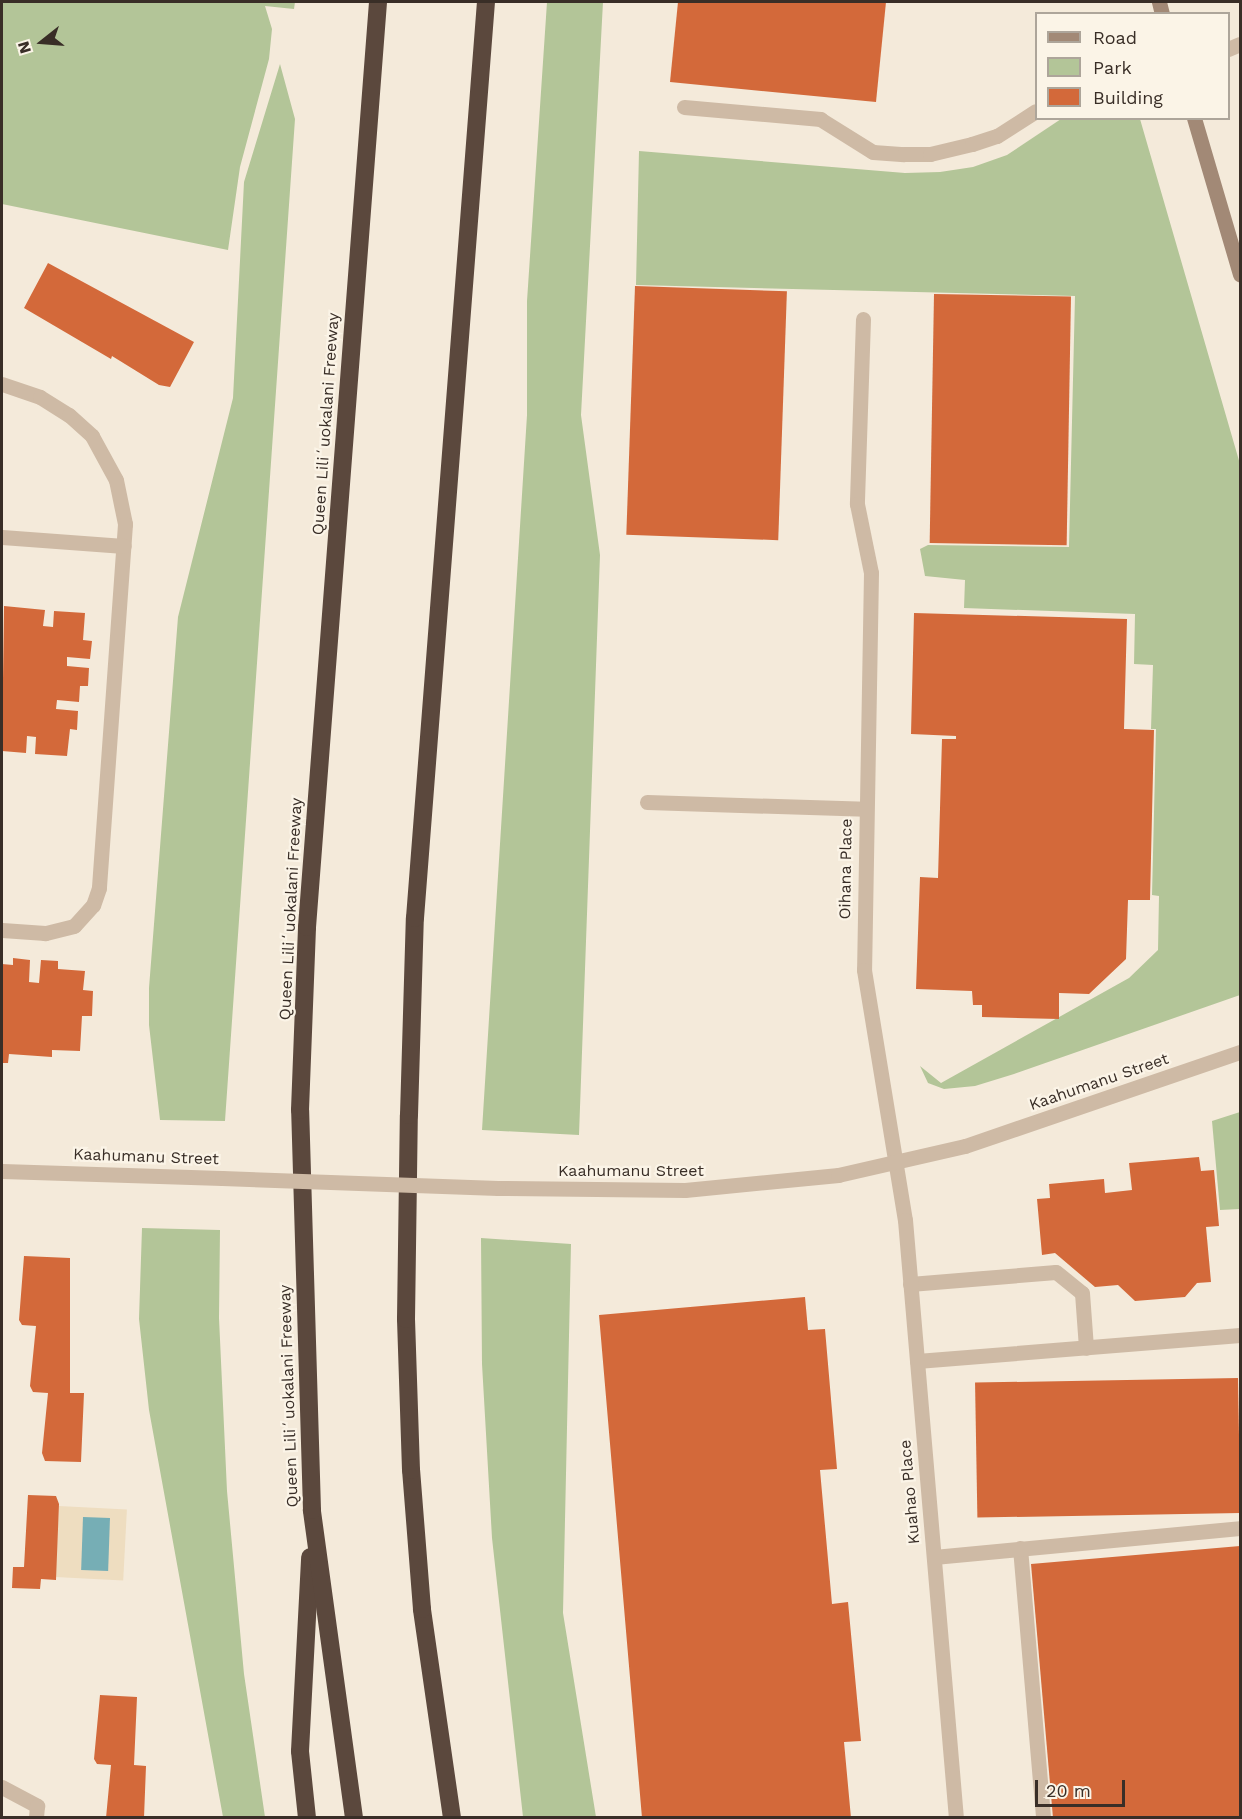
<!DOCTYPE html>
<html>
<head>
<meta charset="utf-8">
<style>
  body { margin:0 }
  #map { position:relative; width:1242px; height:1819px; overflow:hidden; background:#f4eada; font-family:"Work Sans",sans-serif }
  div>[style] { position:absolute }
  .green>* { inset:0; background:#b3c598 }
  .plaza>* { inset:0; background:#eeddc0; transform-origin:0 0 }
  .water>* { inset:0; background:#76aeb5; transform-origin:0 0 }
  .building>* { inset:0; background:#d3693a; transform-origin:0 0 }
  .service>* { height:15px; margin:-7.5px; padding:0 7.5px; transform-origin:7.5px; border-radius:7.5px; background:#cebaa5 }
  .minor>* { height:15px; margin:-7.5px; padding:0 7.5px; transform-origin:7.5px; border-radius:7.5px; background:#cebaa5 }
  .tertiary>* { height:15px; margin:-7.5px; padding:0 7.5px; transform-origin:7.5px; border-radius:7.5px; background:#cebaa5 }
  .secondary>* { height:15px; margin:-7.5px; padding:0 7.5px; transform-origin:7.5px; border-radius:7.5px; background:#a28976 }
  .motorway>* { height:18px; margin:-9px; padding:0 9px; transform-origin:9px; border-radius:9px; background:#5b483d }
  .tertiary-bridge>* { height:15px; margin:-7.5px; padding:0 7.5px; transform-origin:7.5px; border-radius:7.5px; background:#cebaa5 }
  span { translate:-50% -50%; white-space:nowrap; text-align:center; line-height:1.15; -webkit-text-stroke:4.5px #fbf4e7; paint-order:stroke }
  .street-label { font-size:16px; color:#392e27 }
  .frame { position:absolute; inset:0; border:3px solid #392e27; pointer-events:none }
  .legend { position:absolute; left:1035px; top:12px; width:195px; height:108px; box-sizing:border-box; background:#fbf4e7; border:2px solid #ada59a; margin:0; padding:8px 10px; list-style:none; font-size:18px; color:#392e27 }
  .legend li { display:flex; align-items:center; gap:12px; height:30px }
  .legend b { width:30px; border:2px solid #ada59a }
  .north { position:absolute; left:12px; top:12px; width:60px; height:60px; -webkit-text-stroke:4px #fbf4e7; paint-order:stroke; rotate:253deg; font-size:16px; font-weight:700; line-height:24px; text-align:center; color:#392e27 }
  .north::after { content:''; display:block; margin:auto; width:21px; height:27px; background:#392e27; clip-path:polygon(50% 0,100% 100%,50% 72%,0 100%) }
  .scale { position:absolute; left:1035px; top:1780px; width:90px; height:27px; box-sizing:border-box; border:3px solid #392e27; border-top:0; padding-left:8px; font-size:18px; line-height:21px; white-space:nowrap; color:#392e27; -webkit-text-stroke:4px #fbf4e7; paint-order:stroke }
</style>
</head>
<body>
<div id="map">
  <div class="green">
    <i style="clip-path:polygon(2px 2px,295px 2px,294px 9px,265px 6px,272px 29px,269px 59px,240px 167px,228px 250px,2px 204px)"></i>
    <i style="clip-path:polygon(547px 2px,603px 2px,581px 415px,600px 555px,579px 1135px,482px 1130px,527px 415px,527px 301px)"></i>
    <i style="clip-path:polygon(280px 64px,295px 119px,225px 1121px,160px 1120px,149px 1025px,149px 988px,178px 617px,233px 398px,244px 182px)"></i>
    <i style="clip-path:polygon(1061px 119px,1140px 119px,1240px 464px,1240px 995px,1014px 1074px,975px 1086px,944px 1089px,928px 1083px,920px 1066px,941px 1083px,1129px 978px,1158px 950px,1159px 896px,1152px 895px,1156px 729px,1151px 729px,1153px 665px,1134px 664px,1135px 614px,964px 608px,965px 580px,925px 576px,920px 549px,928px 545px,1069px 547px,1075px 296px,636px 285px,639px 151px,905px 173px,940px 172px,973px 167px,1007px 155px)"></i>
    <i style="clip-path:polygon(1240px 1112px,1240px 1209px,1220px 1210px,1212px 1121px)"></i>
    <i style="clip-path:polygon(142px 1228px,220px 1230px,219px 1318px,227px 1491px,244px 1674px,265px 1817px,223px 1817px,149px 1410px,139px 1319px)"></i>
    <i style="clip-path:polygon(481px 1238px,571px 1244px,563px 1613px,596px 1817px,523px 1817px,492px 1538px,482px 1364px)"></i>
  </div>
  <div class="plaza">
    <i style="left:59px;top:1506px;width:68px;height:71px;rotate:3deg"></i>
  </div>
  <div class="water">
    <i style="left:83px;top:1517px;width:27px;height:53px;rotate:2deg"></i>
  </div>
  <div class="building">
    <i style="clip-path:polygon(678px 2px,886px 2px,876px 102px,670px 82px)"></i>
    <i style="clip-path:polygon(48px 263px,194px 342px,170px 387px,159px 385px,112px 356px,111px 359px,24px 308px)"></i>
    <i style="left:635px;top:286px;width:152px;height:249px;rotate:2deg"></i>
    <i style="left:934px;top:294px;width:137px;height:249px;rotate:1deg"></i>
    <i style="clip-path:polygon(4px 606px,45px 610px,43px 626px,53px 627px,54px 611px,85px 613px,83px 640px,92px 641px,90px 659px,67px 657px,67px 666px,89px 668px,88px 686px,80px 686px,79px 702px,57px 700px,56px 709px,78px 711px,77px 730px,70px 729px,67px 756px,35px 754px,36px 737px,27px 736px,26px 753px,2px 751px)"></i>
    <i style="clip-path:polygon(914px 613px,1127px 619px,1124px 729px,1154px 730px,1150px 900px,1128px 900px,1126px 959px,1089px 994px,1059px 993px,1059px 1019px,982px 1017px,982px 1005px,973px 1005px,972px 991px,916px 989px,920px 877px,938px 878px,942px 739px,956px 739px,956px 736px,911px 734px)"></i>
    <i style="clip-path:polygon(13px 958px,30px 960px,29px 982px,39px 983px,41px 960px,58px 961px,58px 969px,85px 971px,83px 990px,93px 991px,92px 1016px,82px 1016px,80px 1051px,52px 1050px,52px 1057px,9px 1054px,8px 1063px,2px 1063px,2px 964px,13px 965px)"></i>
    <i style="clip-path:polygon(1199px 1157px,1201px 1171px,1214px 1170px,1219px 1226px,1206px 1227px,1211px 1282px,1197px 1283px,1185px 1297px,1135px 1301px,1118px 1285px,1095px 1287px,1055px 1253px,1042px 1255px,1037px 1199px,1050px 1198px,1049px 1184px,1104px 1179px,1105px 1193px,1132px 1190px,1129px 1163px)"></i>
    <i style="clip-path:polygon(24px 1256px,70px 1258px,70px 1393px,84px 1393px,81px 1462px,45px 1461px,42px 1453px,48px 1393px,33px 1392px,30px 1386px,36px 1326px,22px 1325px,19px 1320px)"></i>
    <i style="clip-path:polygon(805px 1297px,808px 1330px,825px 1329px,837px 1469px,820px 1470px,832px 1604px,848px 1602px,861px 1741px,844px 1742px,851px 1818px,642px 1818px,599px 1315px)"></i>
    <i style="left:1238px;top:1378px;width:135px;height:263px;rotate:89deg"></i>
    <i style="clip-path:polygon(28px 1495px,56px 1496px,59px 1504px,56px 1580px,41px 1579px,40px 1589px,12px 1588px,13px 1567px,24px 1567px)"></i>
    <i style="clip-path:polygon(1240px 1546px,1240px 1818px,1053px 1818px,1031px 1564px)"></i>
    <i style="clip-path:polygon(100px 1695px,137px 1697px,134px 1765px,146px 1766px,144px 1818px,106px 1818px,111px 1765px,97px 1764px,94px 1759px)"></i>
  </div>
  <div class="service">
    <i style="left:1228px;top:49px;width:13px;rotate:-23deg"></i>
    <i style="left:684px;top:107px;width:137px;rotate:5deg"></i>
    <i style="left:820px;top:119px;width:62px;rotate:31.9deg"></i>
    <i style="left:873px;top:152px;width:31px;rotate:4deg"></i>
    <i style="left:904px;top:154px;width:26px"></i>
    <i style="left:930px;top:154px;width:43px;rotate:-13.4deg"></i>
    <i style="left:972px;top:144px;width:26px;rotate:-18deg"></i>
    <i style="left:997px;top:136px;width:46px;rotate:-32.7deg"></i>
    <i style="left:863px;top:319px;width:185px;rotate:91.9deg"></i>
    <i style="left:857px;top:504px;width:70px;rotate:78.5deg"></i>
    <i style="left:2px;top:384px;width:40px;rotate:18.9deg"></i>
    <i style="left:40px;top:397px;width:34px;rotate:32deg"></i>
    <i style="left:69px;top:415px;width:31px;rotate:42deg"></i>
    <i style="left:92px;top:436px;width:50px;rotate:61.4deg"></i>
    <i style="left:116px;top:480px;width:45px;rotate:78.4deg"></i>
    <i style="left:125px;top:524px;width:365px;rotate:94.1deg"></i>
    <i style="left:99px;top:888px;width:18px;rotate:109deg"></i>
    <i style="left:93px;top:905px;width:28px;rotate:132deg"></i>
    <i style="left:74px;top:926px;width:30px;rotate:166deg"></i>
    <i style="left:45px;top:933px;width:43px;rotate:-176deg"></i>
    <i style="left:2px;top:537px;width:122px;rotate:4.2deg"></i>
    <i style="left:647px;top:802px;width:218px;rotate:1.8deg"></i>
    <i style="left:910px;top:1284px;width:146px;rotate:-4.7deg"></i>
    <i style="left:1056px;top:1272px;width:33px;rotate:39deg"></i>
    <i style="left:1082px;top:1293px;width:55px;rotate:85.8deg"></i>
    <i style="left:917px;top:1361px;width:324px;rotate:-4.6deg"></i>
    <i style="left:1020px;top:1548px;width:271px;rotate:85.1deg"></i>
    <i style="left:934px;top:1557px;width:307px;rotate:-5.4deg"></i>
    <i style="left:2px;top:1787px;width:40px;rotate:28deg"></i>
    <i style="left:37px;top:1806px;width:12px;rotate:95deg"></i>
  </div>
  <div class="minor">
    <i style="left:871px;top:573px;width:397px;rotate:91deg"></i>
    <i style="left:864px;top:970px;width:253px;rotate:80.7deg"></i>
    <i style="left:905px;top:1220px;width:600px;rotate:85.13deg"></i>
  </div>
  <div class="tertiary">
    <i style="left:2px;top:1171px;width:220px;rotate:1.8deg"></i>
    <i style="left:498px;top:1188px;width:187px;rotate:0.6deg"></i>
    <i style="left:685px;top:1190px;width:154px;rotate:-5.6deg"></i>
    <i style="left:838px;top:1175px;width:130px;rotate:-12.9deg"></i>
    <i style="left:965px;top:1146px;width:291px;rotate:-18.9deg"></i>
  </div>
  <div class="secondary">
    <i style="left:1159px;top:2px;width:12px;rotate:76deg"></i>
    <i style="left:1194px;top:118px;width:163px;rotate:73.6deg"></i>
  </div>
  <div class="motorway">
    <i style="left:307px;top:1818px;width:67px;rotate:-96deg"></i>
    <i style="left:300px;top:1751px;width:194px;rotate:-87deg"></i>
    <i style="left:354px;top:1818px;width:311px;rotate:-97.8deg"></i>
    <i style="left:312px;top:1510px;width:400px;rotate:-91.7deg"></i>
    <i style="left:300px;top:1110px;width:183px;rotate:-87.8deg"></i>
    <i style="left:307px;top:927px;width:928px;rotate:-85.61deg"></i>
    <i style="left:452px;top:1818px;width:211px;rotate:-98.2deg"></i>
    <i style="left:422px;top:1609px;width:139px;rotate:-94.5deg"></i>
    <i style="left:411px;top:1470px;width:151px;rotate:-91.9deg"></i>
    <i style="left:406px;top:1319px;width:204px;rotate:-89.2deg"></i>
    <i style="left:409px;top:1115px;width:197px;rotate:-88.3deg"></i>
    <i style="left:415px;top:918px;width:919px;rotate:-85.57deg"></i>
  </div>
  <div class="tertiary-bridge">
    <i style="left:222px;top:1178px;width:276px;rotate:2.1deg"></i>
  </div>
  <div class="street-label">
    <span style="left:326px;top:424px;rotate:-86deg">Queen Liliʻuokalani Freeway</span>
    <span style="left:846px;top:869px;rotate:-89deg">Oihana Place</span>
    <span style="left:291px;top:909px;rotate:-87deg">Queen Liliʻuokalani Freeway</span>
    <span style="left:1099px;top:1082px;rotate:-19deg">Kaahumanu Street</span>
    <span style="left:146px;top:1157px;rotate:2deg">Kaahumanu Street</span>
    <span style="left:631px;top:1171px">Kaahumanu Street</span>
    <span style="left:289px;top:1396px;rotate:-92deg">Queen Liliʻuokalani Freeway</span>
    <span style="left:910px;top:1492px;rotate:-95deg">Kuahao Place</span>
  </div>
  <div class="frame"></div>
  <ul class="legend">
  <li><b style="height:8px;background:#a28976"></b>Road</li>
  <li><b style="height:16px;background:#b3c598"></b>Park</li>
  <li><b style="height:16px;background:#d3693a"></b>Building</li>
  </ul>
  <div class="north">N</div>
  <div class="scale">20 m</div>
</div>
</body>
</html>
